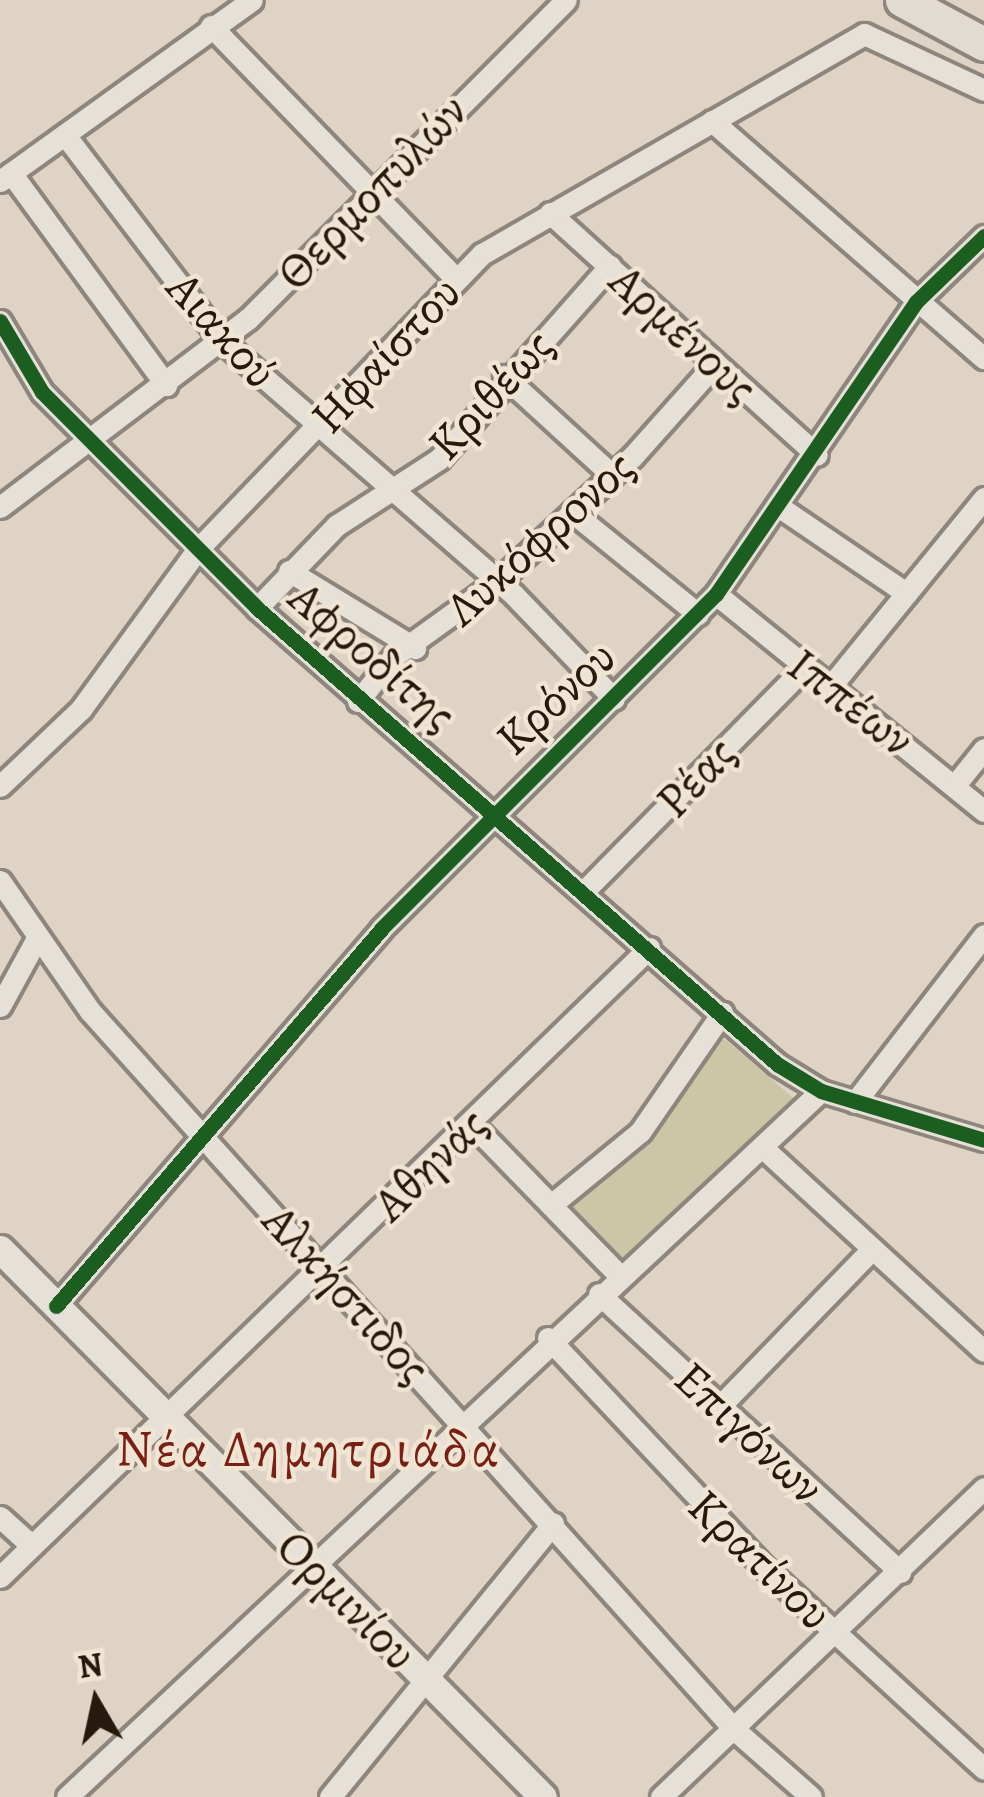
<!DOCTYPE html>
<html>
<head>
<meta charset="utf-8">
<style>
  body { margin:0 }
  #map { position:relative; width:984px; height:1797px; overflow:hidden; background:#ded3c4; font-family:Alegreya,serif }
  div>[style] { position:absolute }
  .green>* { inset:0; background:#cbc6a5 }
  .roads { filter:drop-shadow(3px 0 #8e867c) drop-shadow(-3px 0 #8e867c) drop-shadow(0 3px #8e867c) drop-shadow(0 -3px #8e867c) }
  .street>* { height:21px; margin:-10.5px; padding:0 10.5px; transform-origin:10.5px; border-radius:10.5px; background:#e5e0d8 }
  .secondary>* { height:27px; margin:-13.5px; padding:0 13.5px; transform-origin:13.5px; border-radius:13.5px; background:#e5e0d8 }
  .primary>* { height:33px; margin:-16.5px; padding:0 16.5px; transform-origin:16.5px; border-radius:16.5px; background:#e1dbd2 }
  .cycleway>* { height:15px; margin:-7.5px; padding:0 7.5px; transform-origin:7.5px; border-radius:7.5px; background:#1b5e20 }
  span { translate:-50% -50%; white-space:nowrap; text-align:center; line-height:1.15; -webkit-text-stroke:9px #f0e4d2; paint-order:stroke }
  .street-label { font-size:48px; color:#26190d }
  .neighbourhood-label { font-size:51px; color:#7a1f14; letter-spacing:3px }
  .north { position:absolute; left:36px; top:1641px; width:120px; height:120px; -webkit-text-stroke:9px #f0e4d2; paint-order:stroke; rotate:351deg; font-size:33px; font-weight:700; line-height:48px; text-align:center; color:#26190d }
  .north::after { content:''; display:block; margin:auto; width:42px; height:54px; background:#26190d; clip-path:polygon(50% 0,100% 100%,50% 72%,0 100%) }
</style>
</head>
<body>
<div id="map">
  <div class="green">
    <i style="clip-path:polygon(723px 1038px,797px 1101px,623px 1263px,570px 1207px,655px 1131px)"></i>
  </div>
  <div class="roads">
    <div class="street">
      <i style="left:211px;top:26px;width:352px;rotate:45.9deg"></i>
      <i style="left:712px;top:121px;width:361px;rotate:41.1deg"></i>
      <i style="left:65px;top:135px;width:259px;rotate:52.7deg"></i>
      <i style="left:222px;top:341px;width:387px;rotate:41deg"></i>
      <i style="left:514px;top:595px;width:144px;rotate:46.1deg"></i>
      <i style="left:11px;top:173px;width:263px;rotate:53.8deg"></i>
      <i style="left:0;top:181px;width:310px;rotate:-35.7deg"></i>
      <i style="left:550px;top:213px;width:360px;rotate:42.2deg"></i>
      <i style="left:0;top:321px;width:82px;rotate:59.4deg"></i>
      <i style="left:42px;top:392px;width:305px;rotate:45.1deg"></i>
      <i style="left:257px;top:608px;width:692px;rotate:41.25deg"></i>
      <i style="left:777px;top:1064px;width:52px;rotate:31.5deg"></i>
      <i style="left:821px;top:1091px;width:170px;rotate:16.7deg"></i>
      <i style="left:504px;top:376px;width:147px;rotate:42.5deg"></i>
      <i style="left:0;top:507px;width:311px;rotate:-37.2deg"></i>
      <i style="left:248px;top:319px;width:450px;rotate:-45.1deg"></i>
      <i style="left:784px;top:510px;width:148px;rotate:34.2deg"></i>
      <i style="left:572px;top:512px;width:162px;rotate:39deg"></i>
      <i style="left:289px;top:571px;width:148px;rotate:31.4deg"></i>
      <i style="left:716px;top:594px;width:345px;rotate:39deg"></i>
      <i style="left:257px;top:608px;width:115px;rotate:-46.1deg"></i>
      <i style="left:337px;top:525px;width:121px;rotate:-32.9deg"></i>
      <i style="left:439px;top:459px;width:258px;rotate:-48.5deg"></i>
      <i style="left:830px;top:687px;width:244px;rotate:-50.8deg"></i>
      <i style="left:358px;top:701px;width:58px;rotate:-51.3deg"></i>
      <i style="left:394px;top:656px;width:128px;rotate:-35.8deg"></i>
      <i style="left:498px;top:581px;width:184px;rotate:-42.8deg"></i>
      <i style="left:633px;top:456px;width:123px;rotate:-48.3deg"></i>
      <i style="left:955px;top:785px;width:46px;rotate:-51.1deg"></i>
      <i style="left:0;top:786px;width:112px;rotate:-43.5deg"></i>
      <i style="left:81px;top:709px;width:197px;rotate:-53.9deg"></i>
      <i style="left:197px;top:550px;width:411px;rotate:-46.1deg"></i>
      <i style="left:482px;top:254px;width:441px;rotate:-29.9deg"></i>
      <i style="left:864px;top:34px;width:132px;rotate:25deg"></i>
      <i style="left:0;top:881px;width:158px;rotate:55.3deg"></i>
      <i style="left:90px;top:1011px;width:966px;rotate:48.11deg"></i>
      <i style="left:735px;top:1730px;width:101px;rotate:41.4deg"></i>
      <i style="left:586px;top:889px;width:313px;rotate:-45.4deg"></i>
      <i style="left:0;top:1006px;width:75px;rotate:-61.4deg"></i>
      <i style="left:855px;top:1102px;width:211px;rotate:-52.3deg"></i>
      <i style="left:471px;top:1123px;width:214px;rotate:45.8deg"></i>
      <i style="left:762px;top:1147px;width:301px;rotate:42.6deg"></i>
      <i style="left:551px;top:1205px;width:115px;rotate:-39.4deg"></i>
      <i style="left:640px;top:1132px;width:145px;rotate:-55.4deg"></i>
      <i style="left:599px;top:1294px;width:410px;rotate:42.7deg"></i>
      <i style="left:56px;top:1306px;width:498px;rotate:-49.2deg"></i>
      <i style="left:381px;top:929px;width:474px;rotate:-45deg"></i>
      <i style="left:716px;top:594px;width:354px;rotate:-55.6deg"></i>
      <i style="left:916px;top:302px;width:95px;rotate:-44.1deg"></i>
      <i style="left:548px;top:1338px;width:316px;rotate:46.7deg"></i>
      <i style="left:765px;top:1568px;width:297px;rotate:42.5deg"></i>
      <i style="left:720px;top:1406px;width:219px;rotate:-45.9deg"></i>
      <i style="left:0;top:1517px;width:43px;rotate:42.2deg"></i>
      <i style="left:0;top:1577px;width:904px;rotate:-44.1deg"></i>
      <i style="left:67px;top:1797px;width:1033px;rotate:-43.12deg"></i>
      <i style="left:330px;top:1797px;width:353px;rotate:-50.8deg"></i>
      <i style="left:661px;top:1797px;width:447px;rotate:-43.7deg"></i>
    </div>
    <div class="secondary">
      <i style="left:0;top:1249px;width:771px;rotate:45.26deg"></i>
    </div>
    <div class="primary">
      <i style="left:902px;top:0;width:93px;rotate:28.2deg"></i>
    </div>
  </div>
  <div class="cycleway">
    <i style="left:0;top:321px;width:82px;rotate:59.4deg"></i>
    <i style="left:42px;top:392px;width:305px;rotate:45.1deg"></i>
    <i style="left:257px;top:608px;width:692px;rotate:41.25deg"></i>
    <i style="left:777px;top:1064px;width:52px;rotate:31.5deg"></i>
    <i style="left:821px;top:1091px;width:170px;rotate:16.7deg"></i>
    <i style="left:56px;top:1306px;width:498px;rotate:-49.2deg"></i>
    <i style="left:381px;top:929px;width:474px;rotate:-45deg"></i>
    <i style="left:716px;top:594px;width:354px;rotate:-55.6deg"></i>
    <i style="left:916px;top:302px;width:95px;rotate:-44.1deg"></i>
  </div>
  <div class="street-label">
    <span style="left:372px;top:192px;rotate:-46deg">Θερμοπυλών</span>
    <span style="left:222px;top:330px;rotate:48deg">Αιακού</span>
    <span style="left:684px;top:334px;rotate:43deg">Αρμένους</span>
    <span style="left:386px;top:355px;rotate:-47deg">Ηφαίστου</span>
    <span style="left:491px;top:395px;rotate:-47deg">Κριθέως</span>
    <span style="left:540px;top:538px;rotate:-42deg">Λυκόφρoνος</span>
    <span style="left:373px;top:656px;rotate:41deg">Αφροδίτης</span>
    <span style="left:556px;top:698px;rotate:-43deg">Κρόνου</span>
    <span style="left:851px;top:702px;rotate:38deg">Ιππέων</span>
    <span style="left:696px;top:777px;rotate:-46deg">Ρέας</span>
    <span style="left:430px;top:1164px;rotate:-44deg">Αθηνάς</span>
    <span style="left:347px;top:1294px;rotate:48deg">Αλκήστιδος</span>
    <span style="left:749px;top:1433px;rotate:43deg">Επιγόνων</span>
    <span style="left:760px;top:1560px;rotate:44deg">Κρατίνου</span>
    <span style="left:347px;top:1600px;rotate:45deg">Ορμινίου</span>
  </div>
  <div class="neighbourhood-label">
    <span style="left:309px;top:1449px">Νέα Δημητριάδα</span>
  </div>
  <div class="north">N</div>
</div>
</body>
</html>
